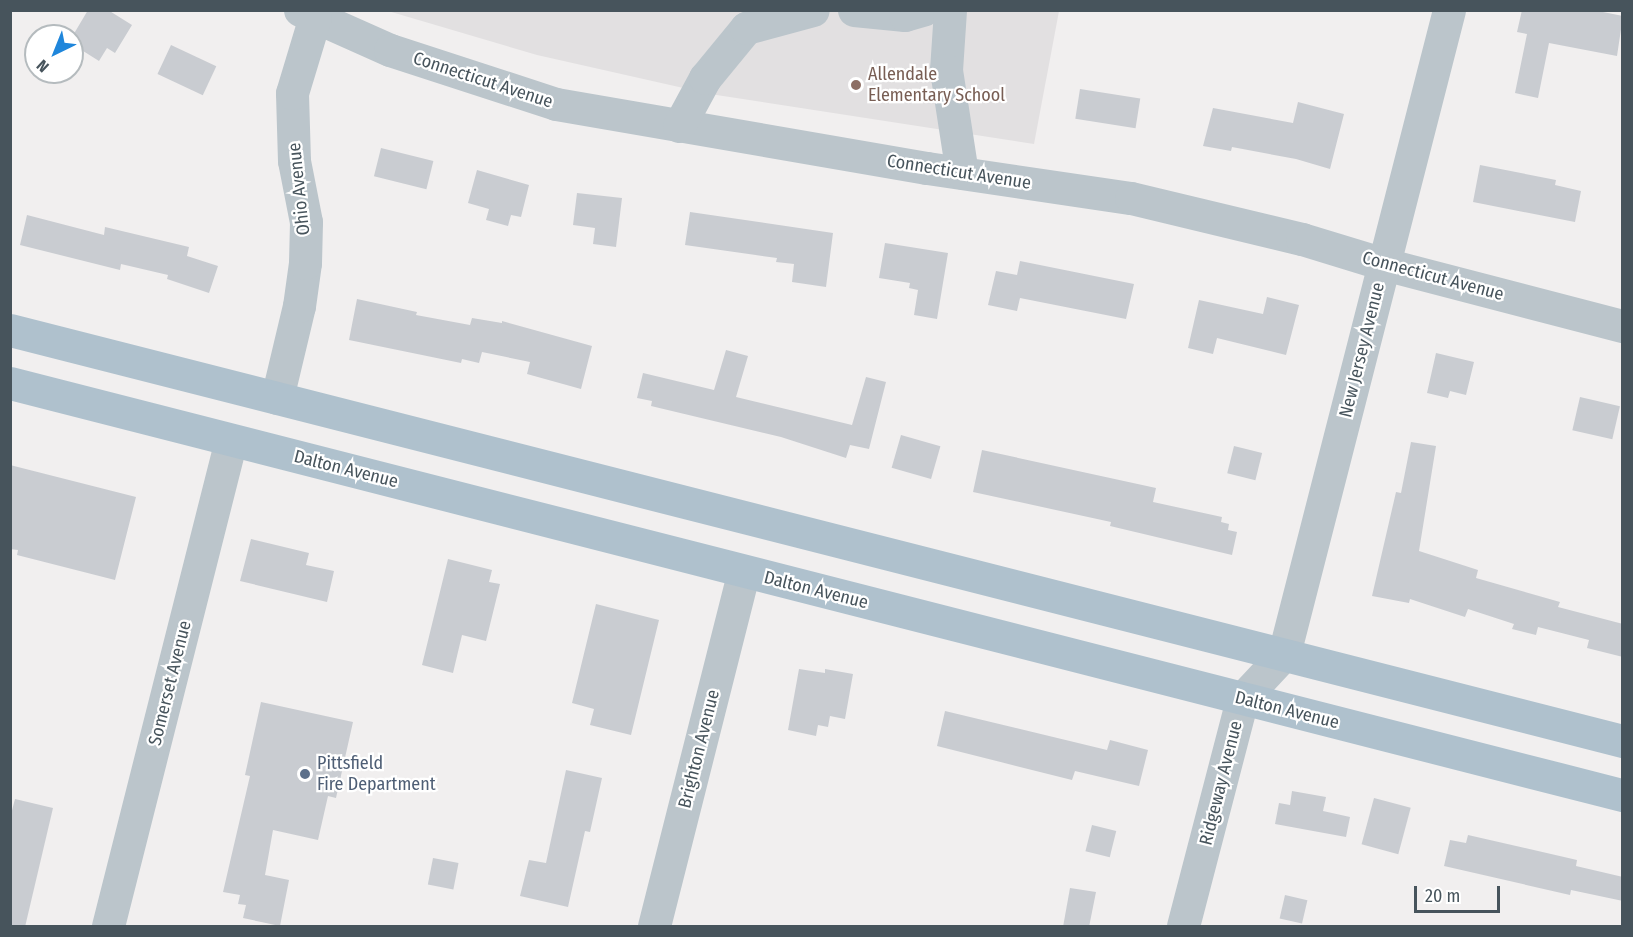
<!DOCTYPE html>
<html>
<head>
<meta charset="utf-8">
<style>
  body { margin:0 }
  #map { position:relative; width:1633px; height:937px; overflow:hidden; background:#f1efef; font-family:"Fira Sans Condensed",sans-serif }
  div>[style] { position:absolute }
  .education>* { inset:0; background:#e2e0e1 }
  .building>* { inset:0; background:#c9ccd1; transform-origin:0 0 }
  .minor>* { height:33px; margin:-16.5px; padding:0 16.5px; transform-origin:16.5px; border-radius:16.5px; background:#bbc5cb }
  .major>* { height:33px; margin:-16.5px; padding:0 16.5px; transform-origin:16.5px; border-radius:16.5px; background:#afc1cd }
  .dots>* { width:16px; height:16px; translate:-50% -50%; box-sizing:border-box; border:3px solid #fff; border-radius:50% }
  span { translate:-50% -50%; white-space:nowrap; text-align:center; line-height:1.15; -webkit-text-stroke:4.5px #fff; paint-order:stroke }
  .education-label { font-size:18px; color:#785e54 }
  .left { translate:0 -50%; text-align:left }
  .street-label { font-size:18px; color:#47545c }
  .service-label { font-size:18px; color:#4e5e75 }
  .frame { position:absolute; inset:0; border:12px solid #47545c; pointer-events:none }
  .north { position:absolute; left:24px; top:24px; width:60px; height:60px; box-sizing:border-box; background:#fff; border:2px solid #b5bbbe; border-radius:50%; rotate:223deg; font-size:16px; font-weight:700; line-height:24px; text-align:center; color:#47545c }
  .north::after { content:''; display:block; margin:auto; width:21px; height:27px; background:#1f86db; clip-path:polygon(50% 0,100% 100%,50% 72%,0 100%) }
  .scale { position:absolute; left:1414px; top:886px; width:86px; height:27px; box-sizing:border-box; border:3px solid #47545c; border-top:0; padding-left:8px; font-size:18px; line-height:21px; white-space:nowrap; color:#47545c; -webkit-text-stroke:4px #fff; paint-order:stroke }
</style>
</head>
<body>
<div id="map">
  <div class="education">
    <i style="clip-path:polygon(388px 11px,1059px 11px,1034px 144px,710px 94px,537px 55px)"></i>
  </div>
  <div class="building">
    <i style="clip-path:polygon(88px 10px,108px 10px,132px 25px,115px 53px,107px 48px,99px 61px,72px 44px,72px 37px)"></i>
    <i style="clip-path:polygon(1522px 10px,1593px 10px,1623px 16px,1617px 56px,1549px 43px,1538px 98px,1515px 93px,1527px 34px,1517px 32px)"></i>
    <i style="left:171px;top:45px;width:50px;height:32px;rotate:25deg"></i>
    <i style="left:1080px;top:89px;width:61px;height:30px;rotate:9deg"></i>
    <i style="clip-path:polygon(1298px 102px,1344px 114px,1330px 169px,1296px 159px,1232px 147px,1231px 151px,1203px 146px,1213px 108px,1293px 123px)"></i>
    <i style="left:381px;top:148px;width:54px;height:29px;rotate:14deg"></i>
    <i style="clip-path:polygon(1480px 165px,1556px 180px,1555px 185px,1581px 191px,1575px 222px,1473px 202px)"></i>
    <i style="clip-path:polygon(477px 170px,529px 185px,521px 217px,511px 215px,508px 226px,486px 220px,489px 209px,468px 203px)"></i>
    <i style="clip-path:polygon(577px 193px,622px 198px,616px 247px,593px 244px,595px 228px,573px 225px)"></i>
    <i style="clip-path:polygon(690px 212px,833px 233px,826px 287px,792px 282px,794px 264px,776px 262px,777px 258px,685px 245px)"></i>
    <i style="clip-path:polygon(27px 215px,104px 235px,105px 227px,189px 247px,187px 256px,218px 266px,209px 293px,167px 279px,168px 275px,121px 264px,120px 270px,20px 245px)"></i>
    <i style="clip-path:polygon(885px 243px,948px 253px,937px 319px,914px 315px,918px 290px,909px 288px,910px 283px,879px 278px)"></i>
    <i style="clip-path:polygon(1020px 261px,1134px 284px,1126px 319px,1020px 298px,1017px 311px,988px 305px,996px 271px,1017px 275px)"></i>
    <i style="clip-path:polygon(1267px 297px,1299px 305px,1286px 355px,1217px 338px,1213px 354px,1188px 348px,1199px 300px,1263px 314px)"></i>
    <i style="clip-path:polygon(357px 299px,417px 312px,416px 315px,470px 325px,472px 318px,502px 323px,502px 321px,592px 346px,581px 389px,527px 374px,530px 362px,482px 352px,479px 363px,462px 359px,461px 363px,349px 340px)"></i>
    <i style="clip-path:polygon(726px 350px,748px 356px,736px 397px,852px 425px,866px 377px,886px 382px,869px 449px,850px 445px,846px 458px,781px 437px,651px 406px,652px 401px,637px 398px,643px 373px,714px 390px)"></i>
    <i style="clip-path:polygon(1436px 353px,1474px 362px,1466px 395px,1450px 391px,1448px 398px,1427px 393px)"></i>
    <i style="left:1580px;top:397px;width:41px;height:34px;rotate:13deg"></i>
    <i style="left:901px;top:435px;width:41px;height:34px;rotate:16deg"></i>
    <i style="clip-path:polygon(1411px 442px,1436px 446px,1419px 551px,1478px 570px,1476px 578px,1560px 602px,1558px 607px,1623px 624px,1623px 657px,1587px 648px,1589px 640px,1538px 627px,1536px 635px,1512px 629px,1514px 624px,1468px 609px,1465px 617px,1410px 599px,1409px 603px,1372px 596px,1396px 492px,1401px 493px)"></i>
    <i style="left:1234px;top:446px;width:29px;height:28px;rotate:14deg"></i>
    <i style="clip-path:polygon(982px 450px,1156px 488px,1153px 502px,1222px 517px,1221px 522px,1229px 524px,1228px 530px,1237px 532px,1232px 555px,1110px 526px,1111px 522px,973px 492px)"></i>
    <i style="clip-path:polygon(10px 465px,136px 497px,115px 580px,17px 555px,18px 550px,10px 549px)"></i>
    <i style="clip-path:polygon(251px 539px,309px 553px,306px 565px,334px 571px,327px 602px,240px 581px)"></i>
    <i style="clip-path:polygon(448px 559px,492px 570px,489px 582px,500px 584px,486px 641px,462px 635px,453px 673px,422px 665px)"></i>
    <i style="clip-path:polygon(596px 604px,659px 620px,631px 735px,590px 725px,594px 709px,572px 703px)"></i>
    <i style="clip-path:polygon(799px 669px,825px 673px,825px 669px,853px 674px,845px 719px,830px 716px,828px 727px,818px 725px,816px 736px,788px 730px)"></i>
    <i style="clip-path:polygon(261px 702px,353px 722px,336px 798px,328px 796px,318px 840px,273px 830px,265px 875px,289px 880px,280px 926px,243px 918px,246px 905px,238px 904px,240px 895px,223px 892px,250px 776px,245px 775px)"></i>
    <i style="clip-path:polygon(945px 711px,1107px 750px,1110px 740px,1148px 750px,1139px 786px,1075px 771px,1072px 780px,937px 746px)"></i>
    <i style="clip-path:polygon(566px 770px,602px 778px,590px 832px,585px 831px,568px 907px,520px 896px,529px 860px,546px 863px)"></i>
    <i style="clip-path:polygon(1292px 791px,1326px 797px,1323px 811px,1350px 817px,1346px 837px,1275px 824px,1279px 803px,1290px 805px)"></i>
    <i style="left:1374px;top:798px;width:38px;height:48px;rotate:15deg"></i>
    <i style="clip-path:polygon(15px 799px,53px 808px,25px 927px,10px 927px,10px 818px)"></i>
    <i style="left:1092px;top:825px;width:25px;height:27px;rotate:14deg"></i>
    <i style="clip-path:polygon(1468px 835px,1577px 860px,1576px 866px,1623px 877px,1623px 901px,1571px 890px,1570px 895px,1444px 866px,1450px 840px,1466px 843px)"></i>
    <i style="left:433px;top:858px;width:26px;height:27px;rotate:11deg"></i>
    <i style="clip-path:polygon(1070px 888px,1096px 892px,1089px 927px,1063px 927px)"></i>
    <i style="left:1285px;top:895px;width:23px;height:24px;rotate:13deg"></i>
  </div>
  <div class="minor">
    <i style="left:300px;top:10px;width:98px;rotate:24deg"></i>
    <i style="left:390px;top:50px;width:175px;rotate:18deg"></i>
    <i style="left:556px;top:104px;width:376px;rotate:9.8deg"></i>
    <i style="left:927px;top:168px;width:206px;rotate:8.4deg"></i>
    <i style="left:1131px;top:198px;width:176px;rotate:13.5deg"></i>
    <i style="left:1302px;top:239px;width:86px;rotate:17deg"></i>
    <i style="left:1384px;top:264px;width:246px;rotate:14.6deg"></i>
    <i style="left:854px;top:10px;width:51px;rotate:5.6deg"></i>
    <i style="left:905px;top:15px;width:19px;rotate:-16deg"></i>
    <i style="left:950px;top:10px;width:60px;rotate:93.8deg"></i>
    <i style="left:946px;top:70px;width:104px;rotate:81.2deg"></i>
    <i style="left:679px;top:126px;width:55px;rotate:-61.6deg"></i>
    <i style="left:705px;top:78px;width:65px;rotate:-50.6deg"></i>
    <i style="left:746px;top:28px;width:69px;rotate:-15deg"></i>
    <i style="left:277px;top:398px;width:95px;rotate:-76.6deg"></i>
    <i style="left:299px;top:306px;width:43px;rotate:-82.1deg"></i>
    <i style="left:305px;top:263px;width:41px;rotate:-88.6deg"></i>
    <i style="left:306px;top:222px;width:62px;rotate:-101.1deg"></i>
    <i style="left:294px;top:161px;width:68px;rotate:-91.7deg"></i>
    <i style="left:292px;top:93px;width:79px;rotate:-73.2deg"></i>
    <i style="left:108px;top:926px;width:501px;rotate:-75.8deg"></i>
    <i style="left:654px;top:926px;width:366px;rotate:-75.8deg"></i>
    <i style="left:1183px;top:926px;width:235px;rotate:-75.4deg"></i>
    <i style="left:1242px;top:699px;width:62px;rotate:-47deg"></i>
    <i style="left:1284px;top:654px;width:665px;rotate:-75.63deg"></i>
  </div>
  <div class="major">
    <i style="left:10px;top:330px;width:1664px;rotate:14.3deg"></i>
    <i style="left:10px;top:383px;width:1664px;rotate:14.34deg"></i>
  </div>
  <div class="dots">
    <i style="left:856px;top:85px;background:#8d6e63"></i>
    <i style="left:305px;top:774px;background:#5c6f8a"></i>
  </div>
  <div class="education-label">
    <span class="left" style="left:868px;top:85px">Allendale<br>Elementary School</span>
  </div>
  <div class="street-label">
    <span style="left:483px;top:80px;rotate:18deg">Connecticut Avenue</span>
    <span style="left:959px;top:172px;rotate:9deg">Connecticut Avenue</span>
    <span style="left:299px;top:189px;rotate:-96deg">Ohio Avenue</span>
    <span style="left:1433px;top:276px;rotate:15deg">Connecticut Avenue</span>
    <span style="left:1362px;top:350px;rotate:-76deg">New Jersey Avenue</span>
    <span style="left:346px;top:469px;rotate:14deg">Dalton Avenue</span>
    <span style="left:816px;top:590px;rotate:14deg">Dalton Avenue</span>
    <span style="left:170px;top:683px;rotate:-76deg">Somerset Avenue</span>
    <span style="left:1287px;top:710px;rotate:14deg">Dalton Avenue</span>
    <span style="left:699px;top:749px;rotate:-76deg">Brighton Avenue</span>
    <span style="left:1221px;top:783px;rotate:-76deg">Ridgeway Avenue</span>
  </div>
  <div class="service-label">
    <span class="left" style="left:317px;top:774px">Pittsfield<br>Fire Department</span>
  </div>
  <div class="frame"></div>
  <div class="north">N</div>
  <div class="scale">20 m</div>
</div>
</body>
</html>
